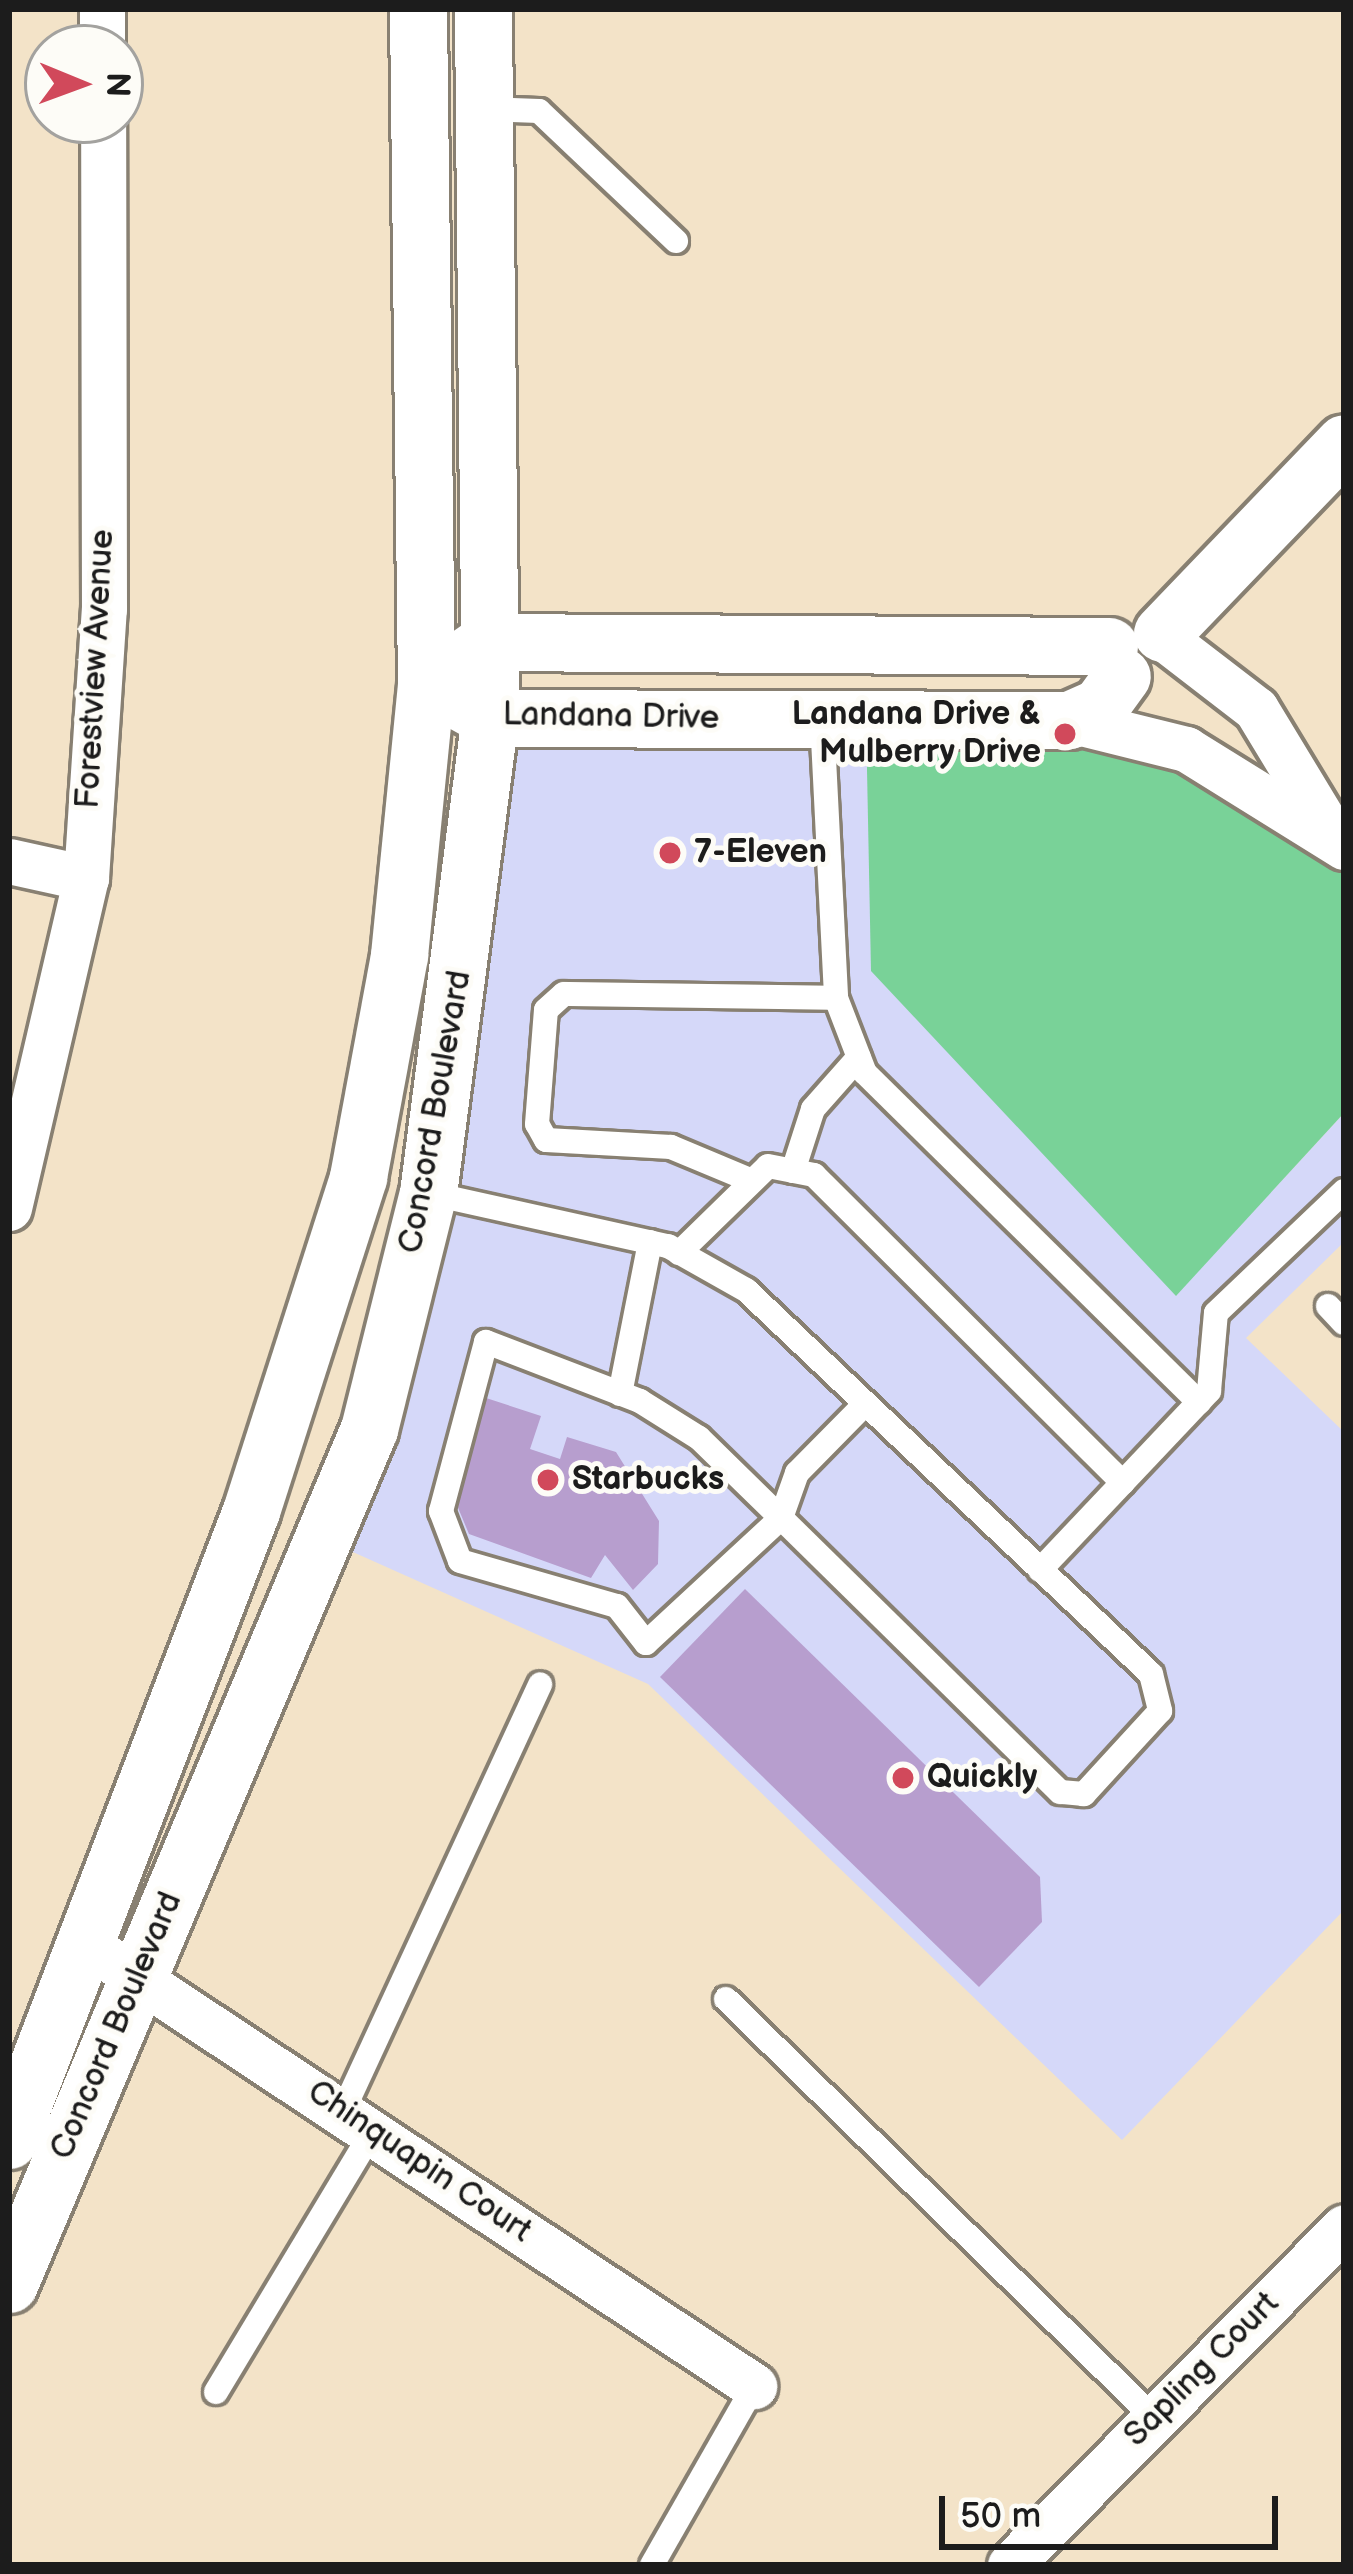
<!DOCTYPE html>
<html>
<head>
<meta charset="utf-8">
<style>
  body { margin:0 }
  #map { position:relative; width:1353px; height:2574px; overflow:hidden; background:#f3e3c8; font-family:"Balsamiq Sans",sans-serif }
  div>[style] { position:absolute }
  .built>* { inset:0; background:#d5d8f9 }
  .green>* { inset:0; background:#79d298 }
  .building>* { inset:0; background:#b79ece }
  .roads { filter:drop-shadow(3px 0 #888072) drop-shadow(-3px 0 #888072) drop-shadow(0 3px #888072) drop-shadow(0 -3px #888072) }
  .service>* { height:24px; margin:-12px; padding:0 12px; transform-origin:12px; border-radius:12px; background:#fff }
  .minor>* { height:45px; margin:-22.5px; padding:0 22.5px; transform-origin:22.5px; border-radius:22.5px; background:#fff }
  .tertiary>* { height:57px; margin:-28.5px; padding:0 28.5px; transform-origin:28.5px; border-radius:28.5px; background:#fff }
  .dots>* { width:33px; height:33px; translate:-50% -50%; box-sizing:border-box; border:6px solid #fdfcf7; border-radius:50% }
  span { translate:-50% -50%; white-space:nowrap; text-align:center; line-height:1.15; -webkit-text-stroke:10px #fdfcf7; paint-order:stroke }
  .street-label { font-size:33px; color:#1c1c1c }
  .poi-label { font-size:33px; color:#1c1c1c; font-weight:700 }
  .right { translate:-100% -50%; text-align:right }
  .left { translate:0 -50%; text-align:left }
  .frame { position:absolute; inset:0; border:12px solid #1c1c1c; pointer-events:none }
  .north { position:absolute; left:24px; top:24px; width:120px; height:120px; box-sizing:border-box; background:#fdfcf7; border:3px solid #a3a29f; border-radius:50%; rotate:91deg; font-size:33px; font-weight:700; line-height:48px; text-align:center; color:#1c1c1c }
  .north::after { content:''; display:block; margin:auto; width:42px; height:54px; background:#d1495b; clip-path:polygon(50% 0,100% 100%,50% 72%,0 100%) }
  .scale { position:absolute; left:939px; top:2496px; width:339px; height:54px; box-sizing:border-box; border:6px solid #1c1c1c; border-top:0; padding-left:15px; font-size:36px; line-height:42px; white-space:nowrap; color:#1c1c1c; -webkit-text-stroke:9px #fdfcf7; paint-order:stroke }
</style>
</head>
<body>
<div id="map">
  <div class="built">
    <i style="clip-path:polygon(490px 718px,866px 719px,1176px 1295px,1344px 1113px,1344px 1242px,1246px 1338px,1344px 1432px,1344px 1910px,1122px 2140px,648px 1684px,326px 1540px,369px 1429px)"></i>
  </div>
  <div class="green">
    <i style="clip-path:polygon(866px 719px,1069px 720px,1344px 847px,1344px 1113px,1176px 1296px,871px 971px)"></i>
  </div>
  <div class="building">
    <i style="clip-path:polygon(483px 1397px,541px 1416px,530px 1449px,560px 1459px,567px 1437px,616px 1452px,659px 1521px,658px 1564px,633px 1590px,605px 1555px,591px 1578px,469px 1534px,456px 1503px)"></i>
    <i style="clip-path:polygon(745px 1589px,1040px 1877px,1042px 1922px,979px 1987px,660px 1677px)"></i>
  </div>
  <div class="roads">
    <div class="service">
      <i style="left:485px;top:109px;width:54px;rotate:2.1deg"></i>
      <i style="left:539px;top:111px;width:189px;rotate:43.5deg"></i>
      <i style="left:822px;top:719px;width:279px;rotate:87.1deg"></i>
      <i style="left:836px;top:998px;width:80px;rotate:68.9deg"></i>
      <i style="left:865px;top:1073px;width:469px;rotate:44.6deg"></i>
      <i style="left:793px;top:1171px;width:65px;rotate:-72.1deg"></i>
      <i style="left:813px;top:1109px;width:69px;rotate:-48.5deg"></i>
      <i style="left:750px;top:1180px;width:86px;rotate:-157.3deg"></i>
      <i style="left:671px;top:1147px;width:125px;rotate:-176.8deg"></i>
      <i style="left:546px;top:1140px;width:18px;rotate:-119deg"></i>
      <i style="left:537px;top:1124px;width:114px;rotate:-85.5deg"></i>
      <i style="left:546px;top:1010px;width:24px;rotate:-42deg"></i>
      <i style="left:564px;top:994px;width:272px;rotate:0.8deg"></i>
      <i style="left:428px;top:1193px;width:246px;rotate:12.5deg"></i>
      <i style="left:668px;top:1246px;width:90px;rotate:29.4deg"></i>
      <i style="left:746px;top:1290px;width:558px;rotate:43.48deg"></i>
      <i style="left:1151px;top:1674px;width:38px;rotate:76deg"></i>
      <i style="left:1160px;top:1711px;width:113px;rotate:132.5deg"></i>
      <i style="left:1084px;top:1794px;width:24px;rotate:-175deg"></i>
      <i style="left:1060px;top:1792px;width:391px;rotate:-135.5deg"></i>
      <i style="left:781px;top:1518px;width:115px;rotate:-135.7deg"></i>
      <i style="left:699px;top:1438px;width:70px;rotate:-147.9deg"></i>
      <i style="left:640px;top:1401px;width:165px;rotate:-159deg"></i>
      <i style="left:486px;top:1342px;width:175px;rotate:104.9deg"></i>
      <i style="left:441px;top:1511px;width:53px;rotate:69.2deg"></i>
      <i style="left:460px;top:1561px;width:163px;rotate:16deg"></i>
      <i style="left:617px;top:1606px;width:47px;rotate:51.9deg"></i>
      <i style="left:646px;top:1643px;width:184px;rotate:-42.8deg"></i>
      <i style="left:781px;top:1518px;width:48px;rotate:-70.4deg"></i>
      <i style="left:797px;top:1473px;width:97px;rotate:-45.4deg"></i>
      <i style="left:679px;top:1253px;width:124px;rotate:-44.3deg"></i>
      <i style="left:768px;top:1166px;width:47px;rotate:11.1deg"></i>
      <i style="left:814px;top:1175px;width:436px;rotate:44.9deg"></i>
      <i style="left:1328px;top:1306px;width:23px;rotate:47deg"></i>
      <i style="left:620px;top:1394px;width:155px;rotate:-78.8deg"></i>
      <i style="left:1040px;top:1570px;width:246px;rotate:-46.6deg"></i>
      <i style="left:1209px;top:1391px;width:78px;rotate:-84.9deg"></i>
      <i style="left:1216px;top:1313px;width:177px;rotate:-43.6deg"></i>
      <i style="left:726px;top:1999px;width:599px;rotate:44.39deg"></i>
      <i style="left:343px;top:2111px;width:470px;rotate:-65.2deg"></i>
      <i style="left:216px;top:2392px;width:305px;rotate:-59deg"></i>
      <i style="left:652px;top:2565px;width:206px;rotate:-60.3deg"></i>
    </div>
    <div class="minor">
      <i style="left:102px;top:9px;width:39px;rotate:90deg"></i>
      <i style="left:1165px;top:639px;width:115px;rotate:37.6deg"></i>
      <i style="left:1256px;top:709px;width:145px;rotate:58.8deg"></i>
      <i style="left:1069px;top:720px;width:121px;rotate:13.9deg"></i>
      <i style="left:1186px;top:749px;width:186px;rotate:31.8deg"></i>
      <i style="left:9px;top:861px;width:79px;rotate:12.4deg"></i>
      <i style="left:9px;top:1208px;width:339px;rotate:-76.9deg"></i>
      <i style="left:86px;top:878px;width:270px;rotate:-86.2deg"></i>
      <i style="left:104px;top:609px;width:489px;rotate:-90.1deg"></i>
      <i style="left:83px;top:1942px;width:805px;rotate:33.49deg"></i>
      <i style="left:1010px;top:2565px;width:475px;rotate:-45.3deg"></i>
    </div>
    <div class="tertiary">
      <i style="left:1162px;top:633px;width:263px;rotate:-46.2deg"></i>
      <i style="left:455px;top:664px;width:38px;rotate:-35deg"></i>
      <i style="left:486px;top:642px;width:623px;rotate:0.37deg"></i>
      <i style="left:459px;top:701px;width:35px;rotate:29deg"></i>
      <i style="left:490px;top:718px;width:579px;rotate:0.2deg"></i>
      <i style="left:1069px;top:720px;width:34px;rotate:-24deg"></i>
      <i style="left:1100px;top:706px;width:37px;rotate:-54deg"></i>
      <i style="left:9px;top:2140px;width:674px;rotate:-68.96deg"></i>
      <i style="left:251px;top:1511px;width:351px;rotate:-72.2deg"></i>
      <i style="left:358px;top:1177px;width:226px;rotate:-79.5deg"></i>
      <i style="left:399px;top:955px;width:271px;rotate:-84.3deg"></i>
      <i style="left:426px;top:685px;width:676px;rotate:-90.68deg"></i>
      <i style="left:9px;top:2284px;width:928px;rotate:-67.17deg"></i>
      <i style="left:369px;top:1429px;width:243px;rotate:-76deg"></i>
      <i style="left:428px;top:1193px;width:479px;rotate:-82.6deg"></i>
      <i style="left:490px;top:718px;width:709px;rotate:-90.57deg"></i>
    </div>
  </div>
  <div class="dots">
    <i style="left:1065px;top:734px;background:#d1495b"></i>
    <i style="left:670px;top:853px;background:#d1495b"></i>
    <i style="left:548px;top:1480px;background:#d1495b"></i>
    <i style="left:903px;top:1778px;background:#d1495b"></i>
  </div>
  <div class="street-label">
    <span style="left:96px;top:669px;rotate:-87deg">Forestview Avenue</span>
    <span style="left:611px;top:717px;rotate:1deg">Landana Drive</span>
    <span style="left:436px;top:1112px;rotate:-80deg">Concord Boulevard</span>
    <span style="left:117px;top:2026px;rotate:-67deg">Concord Boulevard</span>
    <span style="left:419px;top:2162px;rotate:34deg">Chinquapin Court</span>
    <span style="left:1202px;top:2370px;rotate:-45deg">Sapling Court</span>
  </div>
  <div class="poi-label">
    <span class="right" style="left:1041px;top:734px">Landana Drive &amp;<br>Mulberry Drive</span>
    <span class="left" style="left:694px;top:853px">7-Eleven</span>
    <span class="left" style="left:572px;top:1480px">Starbucks</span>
    <span class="left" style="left:927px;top:1778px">Quickly</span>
  </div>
  <div class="frame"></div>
  <div class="north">N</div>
  <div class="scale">50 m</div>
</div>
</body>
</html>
